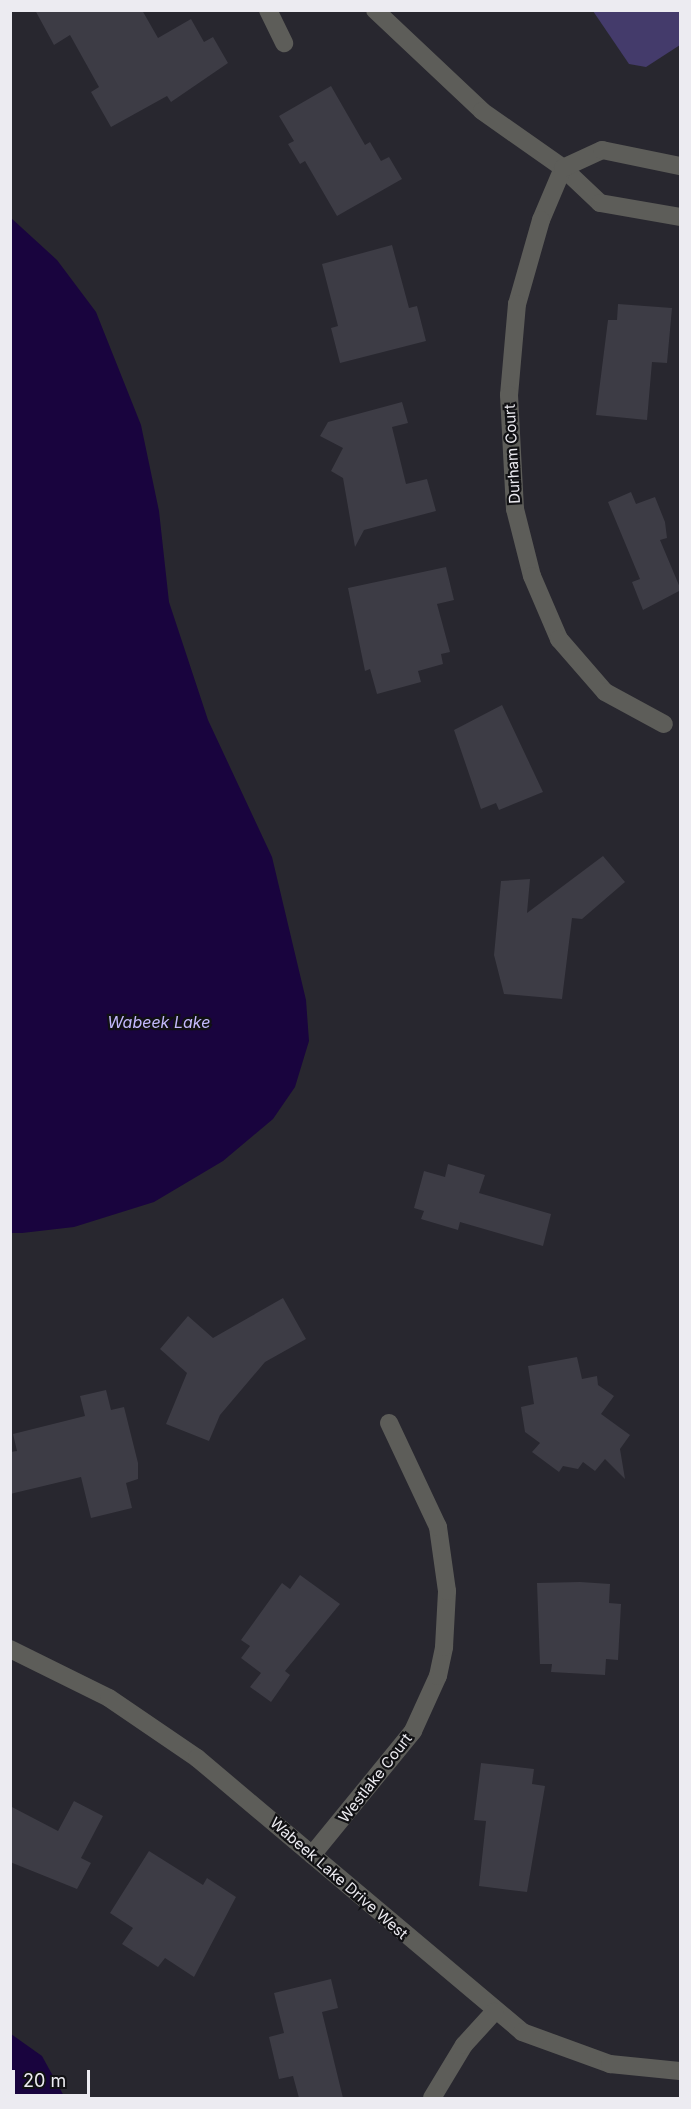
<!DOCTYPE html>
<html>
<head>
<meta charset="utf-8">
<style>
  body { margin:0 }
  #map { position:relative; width:691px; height:2109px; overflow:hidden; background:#28272f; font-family:Inter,sans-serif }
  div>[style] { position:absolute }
  .green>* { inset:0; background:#443b6b }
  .water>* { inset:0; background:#19043e }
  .building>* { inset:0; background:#3d3c45 }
  .street>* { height:18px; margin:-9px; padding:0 9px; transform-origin:9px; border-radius:9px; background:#5d5d59 }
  span { translate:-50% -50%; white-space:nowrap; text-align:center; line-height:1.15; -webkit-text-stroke:4.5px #111114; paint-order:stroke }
  .street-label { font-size:15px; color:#ecebf1 }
  .water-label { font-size:16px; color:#c3b9fc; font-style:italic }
  .frame { position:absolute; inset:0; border:12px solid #ecebf1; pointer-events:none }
  .scale { position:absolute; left:12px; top:2070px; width:78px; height:27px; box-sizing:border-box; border:3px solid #ecebf1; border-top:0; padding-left:8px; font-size:18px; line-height:21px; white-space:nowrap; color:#ecebf1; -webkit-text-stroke:4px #111114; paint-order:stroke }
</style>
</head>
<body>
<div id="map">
  <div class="green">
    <i style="clip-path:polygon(593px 11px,680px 11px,680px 45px,646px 67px,629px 64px)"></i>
  </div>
  <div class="water">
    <i style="clip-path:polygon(10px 217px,57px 260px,96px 312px,141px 425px,159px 511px,169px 602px,208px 720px,272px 857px,306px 1000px,309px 1041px,295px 1087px,273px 1119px,223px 1161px,154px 1202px,74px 1227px,22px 1233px,10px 1233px)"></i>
    <i style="clip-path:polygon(11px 2034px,42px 2056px,65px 2098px,11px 2098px)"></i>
  </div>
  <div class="building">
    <i style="clip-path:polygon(35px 10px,142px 10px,158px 38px,191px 19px,204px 42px,213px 37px,228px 63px,171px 102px,167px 96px,111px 127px,91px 92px,99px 87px,70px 35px,54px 45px)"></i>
    <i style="clip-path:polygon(331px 86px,365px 145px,370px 142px,381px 161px,389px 157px,402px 179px,337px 216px,305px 161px,300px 164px,288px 144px,294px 141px,279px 116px)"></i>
    <i style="clip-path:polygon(392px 245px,409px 308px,417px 306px,426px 341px,340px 363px,331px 328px,338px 326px,322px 264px)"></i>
    <i style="clip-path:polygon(618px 304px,672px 308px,667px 363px,652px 362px,647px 420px,596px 415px,608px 320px,617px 320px)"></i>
    <i style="clip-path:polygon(402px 402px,408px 423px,392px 427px,406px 484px,427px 479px,436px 511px,364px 530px,355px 547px,343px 478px,331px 471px,343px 448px,320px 436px,328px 422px)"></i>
    <i style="clip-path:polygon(631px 492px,636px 504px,655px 497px,665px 522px,667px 538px,660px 540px,681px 590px,643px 610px,632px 582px,640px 579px,608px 502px)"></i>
    <i style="clip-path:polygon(446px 567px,454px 600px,437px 604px,450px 652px,441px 654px,443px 664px,418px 671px,421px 682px,377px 694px,370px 669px,365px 671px,348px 588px)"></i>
    <i style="clip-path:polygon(502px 705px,543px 792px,499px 810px,496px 803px,481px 809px,454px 730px)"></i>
    <i style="clip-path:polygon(603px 856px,625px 882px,582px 919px,572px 918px,562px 999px,504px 994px,494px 955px,501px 881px,530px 879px,527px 913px)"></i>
    <i style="clip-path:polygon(448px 1164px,485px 1175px,479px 1193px,551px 1214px,543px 1246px,460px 1222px,458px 1230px,421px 1219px,424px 1211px,414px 1208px,424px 1171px,445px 1177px)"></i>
    <i style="clip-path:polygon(283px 1298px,306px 1339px,265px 1362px,220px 1415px,209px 1441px,166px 1424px,187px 1373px,160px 1349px,188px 1316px,213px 1338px)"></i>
    <i style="clip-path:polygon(577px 1357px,582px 1379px,597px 1376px,598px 1385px,614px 1396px,601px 1414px,630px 1435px,620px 1449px,625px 1479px,605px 1459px,595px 1471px,583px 1462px,578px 1469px,563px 1466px,559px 1472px,532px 1452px,540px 1443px,525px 1432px,521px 1407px,534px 1404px,528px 1366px)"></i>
    <i style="clip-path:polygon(106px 1390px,111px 1410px,124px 1407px,138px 1463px,138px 1479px,126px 1483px,132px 1508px,91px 1518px,81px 1477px,10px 1494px,10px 1452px,17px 1451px,13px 1434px,85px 1416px,80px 1396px)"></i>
    <i style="clip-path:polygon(300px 1575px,340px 1604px,285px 1671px,290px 1675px,271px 1702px,250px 1687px,261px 1673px,241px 1658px,250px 1646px,241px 1640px,282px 1583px,290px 1589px)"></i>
    <i style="clip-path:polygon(580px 1582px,610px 1584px,609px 1603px,621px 1604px,618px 1660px,606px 1659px,605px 1675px,551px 1672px,552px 1664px,540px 1664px,537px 1583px)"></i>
    <i style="clip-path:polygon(481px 1763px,534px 1769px,532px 1784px,545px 1786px,527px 1892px,479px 1886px,486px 1821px,474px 1820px)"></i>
    <i style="clip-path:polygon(74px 1801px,103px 1816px,81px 1858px,91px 1863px,77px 1889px,10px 1862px,10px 1806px,58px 1831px)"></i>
    <i style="clip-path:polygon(149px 1851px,203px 1885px,207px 1878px,236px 1897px,194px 1977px,165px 1958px,158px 1967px,122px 1944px,133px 1928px,110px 1913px)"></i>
    <i style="clip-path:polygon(331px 1979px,338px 2008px,322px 2012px,343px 2098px,299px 2098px,293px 2076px,279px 2079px,269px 2037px,284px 2033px,274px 1993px)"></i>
  </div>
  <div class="street">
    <i style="left:268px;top:10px;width:37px;rotate:64deg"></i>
    <i style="left:375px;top:10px;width:147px;rotate:43.3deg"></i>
    <i style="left:482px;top:111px;width:99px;rotate:35.1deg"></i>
    <i style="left:563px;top:168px;width:51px;rotate:43.4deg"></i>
    <i style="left:600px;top:203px;width:81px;rotate:9.9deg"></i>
    <i style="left:563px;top:168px;width:56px;rotate:112.9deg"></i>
    <i style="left:541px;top:220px;width:87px;rotate:105.9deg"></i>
    <i style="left:517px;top:304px;width:91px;rotate:95deg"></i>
    <i style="left:509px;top:395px;width:114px;rotate:87deg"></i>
    <i style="left:515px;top:509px;width:69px;rotate:75.8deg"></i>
    <i style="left:532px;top:576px;width:69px;rotate:66.8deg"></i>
    <i style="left:559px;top:639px;width:70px;rotate:49deg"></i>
    <i style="left:605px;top:692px;width:67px;rotate:28.5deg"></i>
    <i style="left:563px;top:168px;width:43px;rotate:-24.8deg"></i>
    <i style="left:602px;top:150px;width:80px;rotate:11.6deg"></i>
    <i style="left:10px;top:1649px;width:110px;rotate:26.3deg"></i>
    <i style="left:109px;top:1698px;width:107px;rotate:34.3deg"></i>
    <i style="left:197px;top:1758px;width:425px;rotate:40.1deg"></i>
    <i style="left:522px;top:2032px;width:94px;rotate:20deg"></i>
    <i style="left:610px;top:2064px;width:70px;rotate:5.7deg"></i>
    <i style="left:312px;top:1855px;width:160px;rotate:-50.8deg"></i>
    <i style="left:413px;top:1731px;width:60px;rotate:-65.6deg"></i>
    <i style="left:438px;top:1676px;width:30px;rotate:-78deg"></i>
    <i style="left:444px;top:1647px;width:56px;rotate:-86.9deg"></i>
    <i style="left:447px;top:1591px;width:65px;rotate:-98deg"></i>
    <i style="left:438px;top:1527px;width:115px;rotate:-115.2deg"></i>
    <i style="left:432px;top:2098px;width:62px;rotate:-58.9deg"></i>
    <i style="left:464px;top:2045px;width:45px;rotate:-47.7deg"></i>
  </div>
  <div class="street-label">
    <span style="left:512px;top:454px;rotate:-93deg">Durham Court</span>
    <span style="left:375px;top:1778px;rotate:-52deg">Westlake Court</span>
    <span style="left:339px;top:1878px;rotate:41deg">Wabeek Lake Drive West</span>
  </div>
  <div class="water-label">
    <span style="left:159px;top:1022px">Wabeek Lake</span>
  </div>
  <div class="frame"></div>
  <div class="scale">20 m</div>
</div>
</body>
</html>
